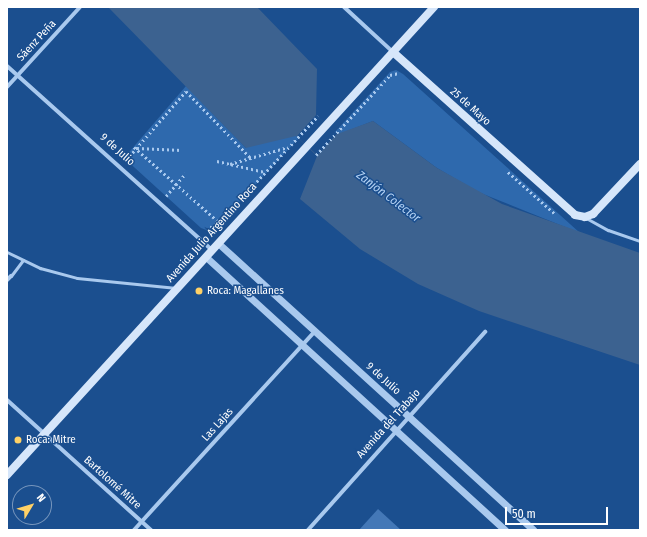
<!DOCTYPE html>
<html>
<head>
<meta charset="utf-8">
<style>
  body { margin:0 }
  #map { position:relative; width:647px; height:537px; overflow:hidden; background:#1b4f8f; font-family:"Fira Sans Condensed",sans-serif }
  div>[style] { position:absolute }
  .green>* { inset:0; background:#2e69ad }
  .water>* { inset:0; background:#3c6290 }
  .pier>* { inset:0; background:#1b4f8f; transform-origin:0 0 }
  .building>* { inset:0; background:#4478b7 }
  .path>* { height:2.5px; margin-top:-1.25px; transform-origin:0; background:repeating-linear-gradient(90deg,#a9c9ee 0 2px,transparent 0 5px) }
  .service>* { height:3px; margin:-1.5px; padding:0 1.5px; transform-origin:1.5px; border-radius:1.5px; background:#a9c9ee }
  .minor>* { height:4px; margin:-2px; padding:0 2px; transform-origin:2px; border-radius:2px; background:#a9c9ee }
  .tertiary>* { height:7px; margin:-3.5px; padding:0 3.5px; transform-origin:3.5px; border-radius:3.5px; background:#a9c9ee }
  .secondary>* { height:8px; margin:-4px; padding:0 4px; transform-origin:4px; border-radius:4px; background:#d6e6fa }
  .dots>* { width:11px; height:11px; translate:-50% -50%; box-sizing:border-box; border:2px solid #1b4f8f; border-radius:50% }
  span { translate:-50% -50%; white-space:nowrap; text-align:center; line-height:1.15; -webkit-text-stroke:3px #1b4f8f; paint-order:stroke }
  .street-label { font-size:11px; color:#fff }
  .poi-label { font-size:11px; color:#fff }
  .left { translate:0 -50%; text-align:left }
  .water-label { font-size:12px; color:#b5d3f5; font-style:italic }
  .frame { position:absolute; inset:0; border:8px solid #fff; pointer-events:none }
  .north { position:absolute; left:12px; top:485px; width:40px; height:40px; box-sizing:border-box; background:#1b4f8f; border:1px solid #7695bc; border-radius:50%; rotate:52deg; font-size:11px; font-weight:700; line-height:16px; text-align:center; color:#fff }
  .north::after { content:''; display:block; margin:auto; width:14px; height:18px; background:#ffd166; clip-path:polygon(50% 0,100% 100%,50% 72%,0 100%) }
  .scale { position:absolute; left:505px; top:507px; width:103px; height:18px; box-sizing:border-box; border:2px solid #fff; border-top:0; padding-left:5px; font-size:12px; line-height:14px; white-space:nowrap; color:#fff; -webkit-text-stroke:3px #1b4f8f; paint-order:stroke }
</style>
</head>
<body>
<div id="map">
  <div class="green">
    <i style="clip-path:polygon(222px 7px,299px 138px,217px 226px,209px 231px,201px 228px,124px 158px,186px 86px,246px 148px)"></i>
    <i style="clip-path:polygon(396px 70px,403px 74px,580px 233px,478px 192px,437px 168px,373px 121px,337px 135px,335px 132px,390px 72px)"></i>
  </div>
  <div class="water">
    <i style="clip-path:polygon(108px 7px,257px 7px,317px 69px,316px 115px,337px 134px,373px 121px,437px 168px,502px 204px,640px 253px,640px 365px,479px 311px,418px 284px,360px 249px,300px 199px,317px 156px,296px 136px,246px 148px)"></i>
  </div>
  <div class="pier">
    <i style="left:316px;top:115px;width:28px;height:29px;rotate:42deg"></i>
  </div>
  <div class="building">
    <i style="clip-path:polygon(378px 509px,401px 530px,359px 530px)"></i>
  </div>
  <div class="path">
    <i style="left:134px;top:147px;width:115px;rotate:41.5deg"></i>
    <i style="left:137px;top:148px;width:45px;rotate:2.5deg"></i>
    <i style="left:316px;top:155px;width:109px;rotate:-47.2deg"></i>
    <i style="left:390px;top:75px;width:9px;rotate:-13deg"></i>
    <i style="left:126px;top:160px;width:91px;rotate:-49deg"></i>
    <i style="left:186px;top:91px;width:93px;rotate:45.9deg"></i>
    <i style="left:217px;top:161px;width:49px;rotate:12.9deg"></i>
    <i style="left:230px;top:164px;width:60px;rotate:-16.3deg"></i>
    <i style="left:508px;top:172px;width:62px;rotate:41.7deg"></i>
    <i style="left:166px;top:196px;width:30px;rotate:-49deg"></i>
    <i style="left:206px;top:230px;width:15px;rotate:-32deg"></i>
    <i style="left:219px;top:222px;width:145px;rotate:-47deg"></i>
  </div>
  <div class="service">
    <i style="left:586px;top:218px;width:25px;rotate:29deg"></i>
    <i style="left:608px;top:230px;width:34px;rotate:19deg"></i>
    <i style="left:7px;top:252px;width:37px;rotate:26deg"></i>
    <i style="left:40px;top:268px;width:38px;rotate:15deg"></i>
    <i style="left:77px;top:278px;width:100px;rotate:5.8deg"></i>
    <i style="left:11px;top:276px;width:20px;rotate:-53deg"></i>
  </div>
  <div class="minor">
    <i style="left:344px;top:7px;width:67px;rotate:42.6deg"></i>
    <i style="left:7px;top:66px;width:275px;rotate:41.9deg"></i>
    <i style="left:7px;top:87px;width:108px;rotate:-47.6deg"></i>
    <i style="left:7px;top:280px;width:6px;rotate:-45deg"></i>
    <i style="left:7px;top:400px;width:194px;rotate:42.1deg"></i>
    <i style="left:134px;top:530px;width:269px;rotate:-47.7deg"></i>
    <i style="left:308px;top:530px;width:266px;rotate:-48.2deg"></i>
  </div>
  <div class="tertiary">
    <i style="left:218px;top:243px;width:426px;rotate:42.3deg"></i>
    <i style="left:206px;top:257px;width:405px;rotate:42.4deg"></i>
  </div>
  <div class="secondary">
    <i style="left:393px;top:52px;width:244px;rotate:41.8deg"></i>
    <i style="left:575px;top:215px;width:10px;rotate:11deg"></i>
    <i style="left:585px;top:217px;width:9px;rotate:-21deg"></i>
    <i style="left:593px;top:214px;width:69px;rotate:-46.8deg"></i>
    <i style="left:7px;top:475px;width:634px;rotate:-47.62deg"></i>
  </div>
  <div class="dots">
    <i style="left:199px;top:291px;background:#ffd166"></i>
    <i style="left:18px;top:440px;background:#ffd166"></i>
  </div>
  <div class="street-label">
    <span style="left:37px;top:41px;rotate:-47deg">Sáenz Peña</span>
    <span style="left:470px;top:107px;rotate:42deg">25 de Mayo</span>
    <span style="left:117px;top:150px;rotate:42deg">9 de Julio</span>
    <span style="left:212px;top:233px;rotate:-48deg">Avenida Julio Argentino Roca</span>
    <span style="left:383px;top:379px;rotate:42deg">9 de Julio</span>
    <span style="left:389px;top:424px;rotate:-48deg">Avenida del Trabajo</span>
    <span style="left:218px;top:425px;rotate:-48deg">Las Lajas</span>
    <span style="left:112px;top:483px;rotate:42deg">Bartolomé Mitre</span>
  </div>
  <div class="poi-label">
    <span class="left" style="left:207px;top:291px">Roca: Magallanes</span>
    <span class="left" style="left:26px;top:440px">Roca: Mitre</span>
  </div>
  <div class="water-label">
    <span style="left:388px;top:197px;rotate:37deg">Zanjón Colector</span>
  </div>
  <div class="frame"></div>
  <div class="north">N</div>
  <div class="scale">50 m</div>
</div>
</body>
</html>
